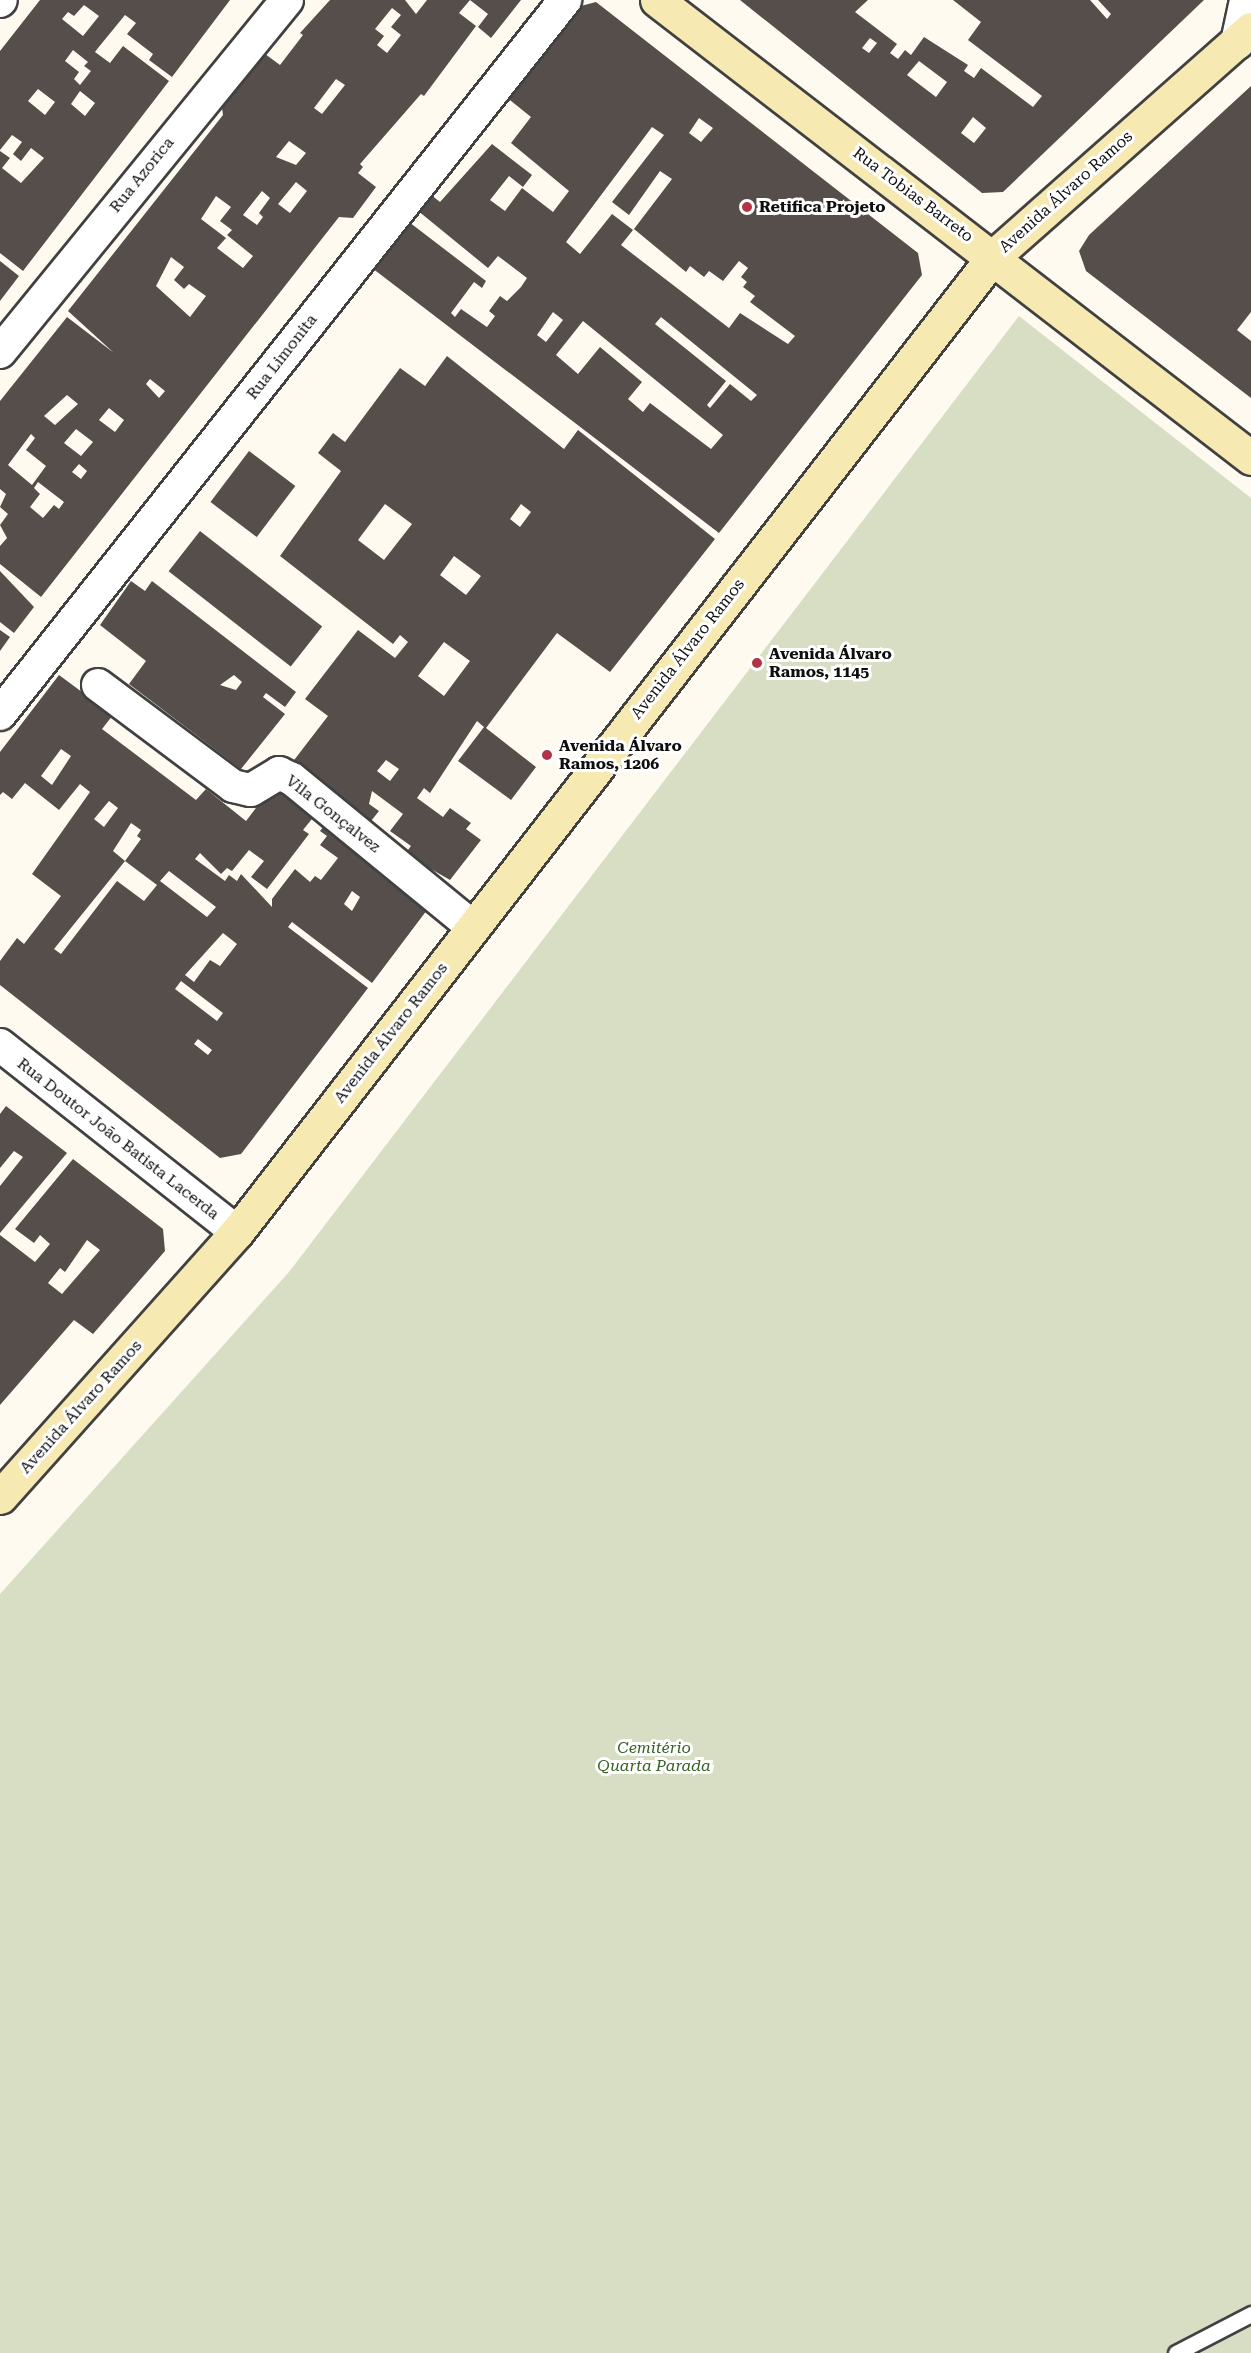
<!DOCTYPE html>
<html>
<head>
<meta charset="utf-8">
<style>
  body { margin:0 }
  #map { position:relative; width:1251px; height:2353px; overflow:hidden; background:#fefaf0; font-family:"Roboto Serif",serif }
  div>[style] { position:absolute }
  .cemetery>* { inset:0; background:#d8dec3 }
  .building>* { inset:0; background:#564e4b; transform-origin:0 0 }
  .roads { filter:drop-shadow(2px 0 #414141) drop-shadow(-2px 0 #414141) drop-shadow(0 2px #414141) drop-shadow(0 -2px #414141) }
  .service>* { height:15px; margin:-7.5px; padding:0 7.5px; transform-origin:7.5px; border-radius:7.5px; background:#fff }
  .minor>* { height:32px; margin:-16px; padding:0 16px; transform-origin:16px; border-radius:16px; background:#fff }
  .tertiary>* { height:33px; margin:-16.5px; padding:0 16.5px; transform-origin:16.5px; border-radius:16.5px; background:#fff }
  .secondary>* { height:33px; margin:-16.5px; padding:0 16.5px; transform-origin:16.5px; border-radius:16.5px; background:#f7e9b2 }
  .dots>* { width:16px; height:16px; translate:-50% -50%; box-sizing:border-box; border:3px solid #fff; border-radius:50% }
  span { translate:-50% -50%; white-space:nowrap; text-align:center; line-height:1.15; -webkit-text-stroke:6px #fff; paint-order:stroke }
  .street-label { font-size:16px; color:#0e0e0e }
  .poi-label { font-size:16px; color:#0e0e0e; font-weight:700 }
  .left { translate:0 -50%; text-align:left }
  .park-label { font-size:16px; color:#366024; font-style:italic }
</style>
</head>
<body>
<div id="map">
  <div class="cemetery">
    <i style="clip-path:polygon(1019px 316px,1251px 498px,1251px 2353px,0 2353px,0 1594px,289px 1272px)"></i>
  </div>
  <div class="building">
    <i style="clip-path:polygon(evenodd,40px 0,230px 0,172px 77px,149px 60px,153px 54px,127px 34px,136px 23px,125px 15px,98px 48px,95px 52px,110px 63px,123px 46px,169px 81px,23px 271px,0 253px,0 151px,10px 158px,2px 168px,21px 183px,44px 158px,31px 148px,21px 161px,13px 154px,22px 142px,12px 135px,0 150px,0 51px,40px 0,84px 5px,99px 16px,83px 36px,62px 19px,68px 12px,74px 16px,84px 5px,40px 0,73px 50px,88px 62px,84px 66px,91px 71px,80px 85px,74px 79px,79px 72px,65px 61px,73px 50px,40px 0,38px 89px,55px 102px,45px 115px,28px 101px,38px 89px,40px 0,80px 91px,95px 103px,85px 116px,71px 104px,80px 91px)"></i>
    <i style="clip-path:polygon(evenodd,330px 0,405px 0,416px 14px,427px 0,521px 0,491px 38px,478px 27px,488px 14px,470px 0,459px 13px,476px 26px,424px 96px,421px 94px,360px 164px,363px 167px,358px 173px,376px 187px,353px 218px,339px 217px,41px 597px,0 564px,0 546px,7px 538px,0 525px,8px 514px,0 507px,6px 494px,0 489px,0 401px,67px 317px,114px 353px,68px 311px,223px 115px,221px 101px,261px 51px,280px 65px,303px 35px,300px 33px,330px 0,392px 8px,401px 15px,391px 27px,401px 35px,387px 53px,377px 45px,384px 36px,375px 29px,392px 8px,330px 0,336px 79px,345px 85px,322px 114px,314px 108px,336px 79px,330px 0,289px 141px,306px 153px,296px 165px,276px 157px,289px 141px,330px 0,296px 182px,307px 191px,290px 213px,278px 204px,296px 182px,330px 0,262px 191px,270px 198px,259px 213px,263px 217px,257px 225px,243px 215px,262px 191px,330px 0,216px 196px,231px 207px,220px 221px,232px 230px,227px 235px,253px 256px,243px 268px,217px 248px,226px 238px,201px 219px,216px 196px,330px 0,171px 257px,184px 267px,174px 280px,184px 289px,189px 284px,206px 296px,190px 317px,156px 286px,171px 257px,330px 0,150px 379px,165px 391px,159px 398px,146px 384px,150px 379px,330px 0,67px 395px,78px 404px,55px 425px,44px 416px,67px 395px,330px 0,109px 408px,124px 420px,115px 432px,99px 420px,109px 408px,330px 0,76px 429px,93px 442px,81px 456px,64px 443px,76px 429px,330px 0,31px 434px,35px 438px,26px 450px,46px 466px,32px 485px,8px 465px,31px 434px,330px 0,79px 464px,87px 471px,81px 479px,72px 472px,79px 464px,330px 0,38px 482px,64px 502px,59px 509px,54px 505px,43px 518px,30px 507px,40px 494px,34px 488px,38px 482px)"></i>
    <i style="clip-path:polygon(evenodd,740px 0,868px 0,855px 12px,897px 44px,890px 53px,898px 59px,905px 50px,911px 55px,924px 37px,968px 65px,964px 71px,974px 78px,981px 68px,1033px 107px,1042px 96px,968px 40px,981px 22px,953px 0,1090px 0,1107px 19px,1111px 14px,1098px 0,1204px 0,1003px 192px,982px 193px,740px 0,870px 38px,877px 43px,869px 53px,862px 48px,870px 38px,740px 0,919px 61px,947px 82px,936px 97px,907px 75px,919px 61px,740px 0,973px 117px,986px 128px,974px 143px,961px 133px,973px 117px)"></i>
    <i style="clip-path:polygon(evenodd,596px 2px,918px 253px,922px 275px,719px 533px,372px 268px,409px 222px,486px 281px,482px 288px,474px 282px,451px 313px,455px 317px,461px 309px,487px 327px,495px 316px,489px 311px,500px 296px,507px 301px,521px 287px,527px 278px,498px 256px,488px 268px,417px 210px,430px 194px,440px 202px,492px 144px,532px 175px,523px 187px,509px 176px,490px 200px,505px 211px,522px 188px,553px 212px,569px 191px,511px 143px,531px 117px,506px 97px,577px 7px,596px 2px,699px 118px,713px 128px,701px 142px,689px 133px,699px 118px,596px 2px,652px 127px,664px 135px,612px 202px,629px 215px,660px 171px,672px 179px,634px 229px,686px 272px,690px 266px,704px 277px,709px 271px,723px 281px,739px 261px,748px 268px,741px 277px,747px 282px,743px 287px,755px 296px,750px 302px,795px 336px,788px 344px,740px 313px,729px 328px,621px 245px,633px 230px,612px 214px,580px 254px,566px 242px,652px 127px,596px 2px,553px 312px,563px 320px,546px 342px,537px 335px,553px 312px,596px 2px,661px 317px,757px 395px,751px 401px,730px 384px,710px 408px,707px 405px,726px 381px,655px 324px,661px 317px,596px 2px,583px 321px,723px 435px,711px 449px,650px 403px,643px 412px,628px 399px,642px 382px,600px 347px,578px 374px,556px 355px,583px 321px)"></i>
    <i style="clip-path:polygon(1251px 86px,1251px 312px,1237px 330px,1251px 341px,1251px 398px,1086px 271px,1079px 251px,1089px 235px)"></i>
    <i style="clip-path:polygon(0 261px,19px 276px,0 301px)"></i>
    <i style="clip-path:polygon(evenodd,447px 356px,564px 449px,578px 430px,715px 539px,610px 672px,557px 633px,486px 728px,536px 767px,511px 800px,458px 761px,484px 727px,477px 721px,430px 793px,424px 788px,417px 798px,443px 817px,450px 808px,471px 823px,466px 829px,481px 840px,450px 880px,405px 854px,411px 846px,390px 831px,403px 814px,372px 791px,369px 804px,379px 811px,367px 826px,288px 768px,328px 716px,305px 699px,358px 630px,395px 658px,408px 642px,400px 635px,393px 644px,280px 556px,341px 471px,318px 453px,333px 433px,345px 442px,400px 368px,425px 386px,447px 356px,385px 504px,412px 524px,384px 560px,358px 540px,385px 504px,447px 356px,521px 504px,531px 512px,520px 527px,510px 519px,521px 504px,447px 356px,454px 556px,481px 576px,466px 595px,440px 575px,454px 556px,447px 356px,444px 642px,470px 661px,444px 696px,418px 676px,444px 642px,447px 356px,386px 760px,399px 769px,390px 781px,377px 771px,386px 760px)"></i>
    <i style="left:249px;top:451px;width:58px;height:64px;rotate:37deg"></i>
    <i style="left:200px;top:531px;width:155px;height:51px;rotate:38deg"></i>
    <i style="clip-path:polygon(0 571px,34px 607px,14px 633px,0 622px)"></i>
    <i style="clip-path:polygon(evenodd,131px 581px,145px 591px,152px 581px,296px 692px,285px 707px,266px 693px,263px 697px,285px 714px,241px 769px,129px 684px,146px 661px,100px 625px,131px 581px,234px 675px,242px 682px,236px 690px,220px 685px,234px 675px)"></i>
    <i style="clip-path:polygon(0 630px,10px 637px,0 651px)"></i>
    <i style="clip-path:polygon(evenodd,59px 675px,113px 715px,102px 729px,196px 800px,206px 789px,246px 821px,276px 782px,316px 814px,303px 830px,309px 834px,267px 889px,251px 877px,264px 861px,249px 850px,232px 871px,227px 868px,221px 874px,200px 853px,195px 859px,225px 881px,229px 875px,237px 881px,241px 874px,272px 907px,272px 899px,295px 869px,310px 882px,315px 876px,321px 880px,338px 858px,320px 845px,327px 836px,320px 831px,327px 822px,366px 853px,361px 859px,427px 910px,372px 983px,292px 922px,288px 927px,368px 988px,241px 1154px,220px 1158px,0 985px,0 961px,17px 938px,24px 944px,61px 896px,32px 874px,90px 792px,80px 784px,59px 810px,25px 783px,12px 799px,3px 792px,0 795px,0 752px,59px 675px,61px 749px,71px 756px,52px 785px,41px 776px,61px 749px,59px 675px,109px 801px,118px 808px,104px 827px,94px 819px,109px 801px,59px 675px,131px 823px,141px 830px,137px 836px,141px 839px,125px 861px,157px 885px,144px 901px,117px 881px,61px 954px,54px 949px,125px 861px,113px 851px,131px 823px,59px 675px,169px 871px,216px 907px,207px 917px,160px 881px,169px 871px,59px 675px,352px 891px,360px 897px,352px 911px,344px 904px,352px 891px,59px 675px,223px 933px,237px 944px,220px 966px,210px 960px,194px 982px,185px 975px,223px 933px,59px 675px,181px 981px,223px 1013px,217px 1021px,175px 989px,181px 981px,59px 675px,198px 1039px,212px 1050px,208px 1055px,194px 1044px,198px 1039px)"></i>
    <i style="clip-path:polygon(6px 1106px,67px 1153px,0 1233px,0 1186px,23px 1157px,14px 1151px,0 1168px,0 1114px)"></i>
    <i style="clip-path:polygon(evenodd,73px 1159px,163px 1229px,165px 1251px,93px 1334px,74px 1320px,0 1405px,0 1235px,35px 1262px,50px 1244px,40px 1235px,34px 1243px,15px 1229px,73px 1159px,87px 1240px,100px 1250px,62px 1294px,48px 1283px,60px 1268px,65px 1272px,87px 1240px)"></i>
  </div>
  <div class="roads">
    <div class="service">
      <i style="left:1176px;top:2353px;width:85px;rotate:-27.5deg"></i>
    </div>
    <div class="minor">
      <i style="left:0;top:1px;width:1px;rotate:-45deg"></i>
      <i style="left:0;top:352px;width:454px;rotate:-50.8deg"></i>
      <i style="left:98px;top:685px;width:169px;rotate:36.8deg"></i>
      <i style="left:233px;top:786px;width:18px;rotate:13deg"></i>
      <i style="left:251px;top:790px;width:33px;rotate:-31deg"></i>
      <i style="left:279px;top:773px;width:14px;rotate:25deg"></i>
      <i style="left:292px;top:779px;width:234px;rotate:39.3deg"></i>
      <i style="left:0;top:714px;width:911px;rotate:-51.64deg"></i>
      <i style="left:0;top:1045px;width:302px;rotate:38.3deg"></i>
    </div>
    <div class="tertiary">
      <i style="left:1237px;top:42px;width:43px;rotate:-77.9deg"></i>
    </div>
    <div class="secondary">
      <i style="left:657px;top:0;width:750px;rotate:37.63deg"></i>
      <i style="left:0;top:1497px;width:356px;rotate:-48.2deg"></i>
      <i style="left:237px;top:1232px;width:1234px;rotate:-52.21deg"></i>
      <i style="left:993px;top:257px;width:344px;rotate:-41.5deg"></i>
    </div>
  </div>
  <div class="dots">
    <i style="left:747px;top:207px;background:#b13344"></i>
    <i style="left:757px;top:663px;background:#b13344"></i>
    <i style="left:547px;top:755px;background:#b13344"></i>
  </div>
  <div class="street-label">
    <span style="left:142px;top:175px;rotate:-51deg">Rua Azorica</span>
    <span style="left:1066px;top:192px;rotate:-42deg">Avenida Álvaro Ramos</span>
    <span style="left:913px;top:195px;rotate:37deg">Rua Tobias Barreto</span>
    <span style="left:282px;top:357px;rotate:-52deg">Rua Limonita</span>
    <span style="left:688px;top:649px;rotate:-52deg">Avenida Álvaro Ramos</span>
    <span style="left:333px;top:814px;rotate:38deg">Vila Gonçalvez</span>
    <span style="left:391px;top:1033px;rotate:-52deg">Avenida Álvaro Ramos</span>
    <span style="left:118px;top:1139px;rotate:38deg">Rua Doutor João Batista Lacerda</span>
    <span style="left:81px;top:1407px;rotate:-48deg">Avenida Álvaro Ramos</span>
  </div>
  <div class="poi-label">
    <span class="left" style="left:759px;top:207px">Retifica Projeto</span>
    <span class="left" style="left:769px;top:663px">Avenida Álvaro<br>Ramos, 1145</span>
    <span class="left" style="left:559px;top:755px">Avenida Álvaro<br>Ramos, 1206</span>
  </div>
  <div class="park-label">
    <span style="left:654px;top:1757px">Cemitério<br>Quarta Parada</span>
  </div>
</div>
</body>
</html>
